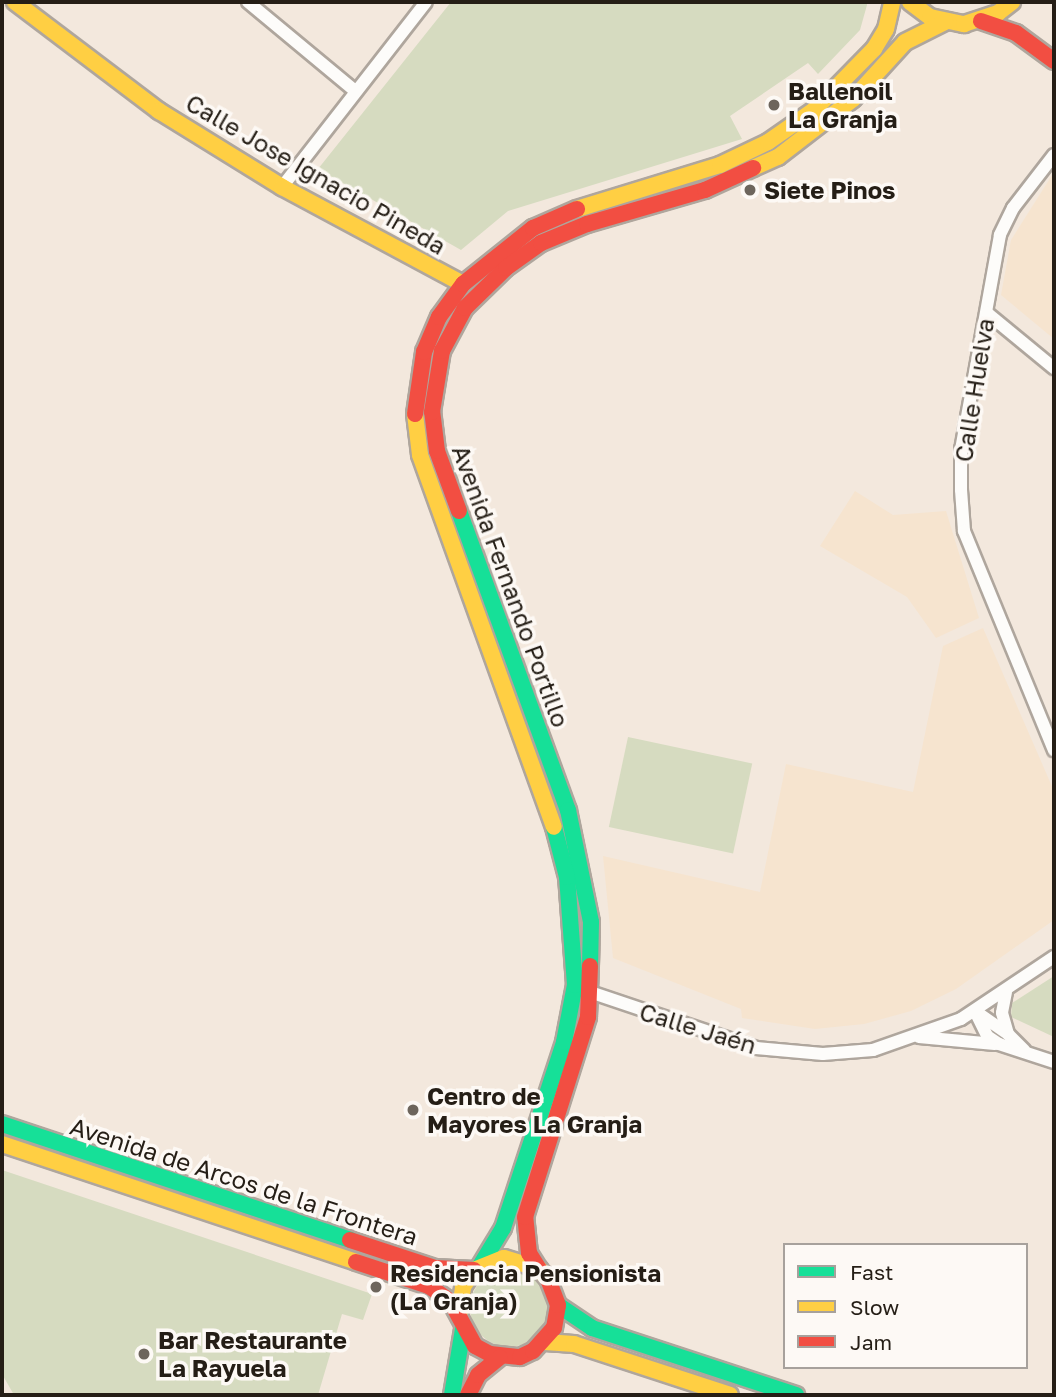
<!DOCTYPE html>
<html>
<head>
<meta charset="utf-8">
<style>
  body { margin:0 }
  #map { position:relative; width:1056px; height:1397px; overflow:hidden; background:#f3e8dd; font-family:"Golos Text",sans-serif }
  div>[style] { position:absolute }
  .built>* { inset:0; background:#f6e4cf }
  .green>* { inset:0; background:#d6dbc0; transform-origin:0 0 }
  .round { border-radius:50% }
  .roads { filter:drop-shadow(2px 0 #afa69d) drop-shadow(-2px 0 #afa69d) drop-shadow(0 2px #afa69d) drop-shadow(0 -2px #afa69d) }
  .street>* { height:12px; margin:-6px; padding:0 6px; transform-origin:6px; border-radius:6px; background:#fdfcfa }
  .fast>* { height:16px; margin:-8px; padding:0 8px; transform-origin:8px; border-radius:8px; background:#16e098 }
  .slow>* { height:16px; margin:-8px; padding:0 8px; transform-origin:8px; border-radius:8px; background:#ffcf43 }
  .jam>* { height:16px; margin:-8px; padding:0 8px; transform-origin:8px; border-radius:8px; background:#f24e42 }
  .dots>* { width:19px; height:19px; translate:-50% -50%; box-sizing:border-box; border:4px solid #fdf9f5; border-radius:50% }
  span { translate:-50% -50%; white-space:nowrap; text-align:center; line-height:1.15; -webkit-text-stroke:7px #fdf9f5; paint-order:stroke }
  .poi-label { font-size:24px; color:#251e16; font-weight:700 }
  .left { translate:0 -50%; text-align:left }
  .street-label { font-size:24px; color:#251e16 }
  .frame { position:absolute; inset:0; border:4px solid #251e16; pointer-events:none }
  .legend { position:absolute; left:783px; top:1243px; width:245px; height:126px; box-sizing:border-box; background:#fdf9f5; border:2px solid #a7a19c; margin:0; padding:9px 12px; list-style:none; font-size:21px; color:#251e16 }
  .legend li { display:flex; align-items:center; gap:14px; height:35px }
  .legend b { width:35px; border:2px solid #a7a19c }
</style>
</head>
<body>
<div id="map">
  <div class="built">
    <i style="clip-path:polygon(1054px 172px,1054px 339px,1001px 295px,1011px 240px)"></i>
    <i style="clip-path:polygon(855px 491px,893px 515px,946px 511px,979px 618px,936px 638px,907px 597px,820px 546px)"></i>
    <i style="clip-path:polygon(983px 628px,1054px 791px,1054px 920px,956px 989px,911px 1011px,864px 1024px,815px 1029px,742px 1018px,741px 1009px,613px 958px,603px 856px,760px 892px,786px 764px,913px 792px,943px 646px)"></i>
  </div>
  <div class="green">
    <i style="clip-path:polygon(451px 2px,867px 2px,867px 5px,860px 30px,818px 74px,808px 63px,730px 116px,742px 139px,508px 211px,461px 250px,318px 169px)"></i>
    <i style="left:628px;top:737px;width:127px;height:92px;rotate:12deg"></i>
    <i style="clip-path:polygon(1054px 976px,1054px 1037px,1011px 1017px,1012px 1003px)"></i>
    <i style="clip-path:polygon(2px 1170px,372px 1294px,363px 1320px,342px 1314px,318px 1395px,14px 1395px,2px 1374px)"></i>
    <i class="round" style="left:470px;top:1269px;width:78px;height:78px"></i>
  </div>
  <div class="roads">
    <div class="street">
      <i style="left:248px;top:2px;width:138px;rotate:39.7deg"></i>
      <i style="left:1054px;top:155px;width:67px;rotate:127.7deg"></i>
      <i style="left:1013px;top:208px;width:30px;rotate:116deg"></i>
      <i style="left:1000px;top:235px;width:218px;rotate:100.3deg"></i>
      <i style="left:961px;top:449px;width:41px;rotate:90deg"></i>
      <i style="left:961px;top:490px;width:41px;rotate:85.8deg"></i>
      <i style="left:964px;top:531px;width:237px;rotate:67.7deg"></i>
      <i style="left:282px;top:187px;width:234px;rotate:-52.1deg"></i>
      <i style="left:987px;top:313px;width:87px;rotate:39.4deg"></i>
      <i style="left:584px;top:990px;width:182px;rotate:18.6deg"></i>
      <i style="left:756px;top:1048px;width:67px;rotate:5.1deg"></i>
      <i style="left:823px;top:1054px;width:50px;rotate:-4.6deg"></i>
      <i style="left:873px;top:1050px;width:93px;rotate:-19.4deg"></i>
      <i style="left:961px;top:1019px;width:112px;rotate:-33.7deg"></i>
      <i style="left:1006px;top:992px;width:21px;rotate:101deg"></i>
      <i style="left:1002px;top:1013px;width:22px;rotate:74deg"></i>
      <i style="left:1008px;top:1034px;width:23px;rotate:45deg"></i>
      <i style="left:975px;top:1011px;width:28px;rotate:64deg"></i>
      <i style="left:987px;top:1036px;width:14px;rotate:34deg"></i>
      <i style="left:999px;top:1044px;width:58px;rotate:18.1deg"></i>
      <i style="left:975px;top:1011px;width:40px;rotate:34.9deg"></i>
      <i style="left:919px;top:1037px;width:76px;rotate:5.3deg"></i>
    </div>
    <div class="fast">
      <i style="left:459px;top:511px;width:318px;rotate:70deg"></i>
      <i style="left:568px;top:810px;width:114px;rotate:78.4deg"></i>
      <i style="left:591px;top:922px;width:44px;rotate:91.3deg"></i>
      <i style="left:2px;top:1124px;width:367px;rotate:18.4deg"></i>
      <i style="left:480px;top:1266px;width:44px;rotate:-58.8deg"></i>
      <i style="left:503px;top:1228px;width:196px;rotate:-71.8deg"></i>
      <i style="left:564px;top:1042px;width:58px;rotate:-79.1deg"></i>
      <i style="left:575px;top:985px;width:108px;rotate:-94.2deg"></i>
      <i style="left:567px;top:877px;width:52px;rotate:-104.6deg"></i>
      <i style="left:558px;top:1305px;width:41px;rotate:34.1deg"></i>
      <i style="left:592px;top:1328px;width:215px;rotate:18.2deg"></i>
      <i style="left:452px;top:1395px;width:67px;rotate:-80.5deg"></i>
    </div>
    <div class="slow">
      <i style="left:15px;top:2px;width:181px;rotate:37.1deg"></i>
      <i style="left:159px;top:111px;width:145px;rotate:31.7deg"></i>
      <i style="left:282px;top:187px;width:205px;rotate:28.2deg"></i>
      <i style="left:910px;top:2px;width:25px;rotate:37deg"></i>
      <i style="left:930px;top:17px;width:35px;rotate:12deg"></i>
      <i style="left:964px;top:24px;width:36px;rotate:-18deg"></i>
      <i style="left:998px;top:13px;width:18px;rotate:-38deg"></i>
      <i style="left:753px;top:168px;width:27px;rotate:-24deg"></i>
      <i style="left:778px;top:157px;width:95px;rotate:-37.7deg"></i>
      <i style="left:853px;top:99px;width:77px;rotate:-47.6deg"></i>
      <i style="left:905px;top:42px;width:45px;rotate:-26.6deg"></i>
      <i style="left:577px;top:209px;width:150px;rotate:-17.1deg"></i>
      <i style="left:720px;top:165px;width:53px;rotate:-25.6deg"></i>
      <i style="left:768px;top:142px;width:56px;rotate:-34.8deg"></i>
      <i style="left:814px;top:110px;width:86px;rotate:-45.5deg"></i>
      <i style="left:874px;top:49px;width:23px;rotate:-59deg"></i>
      <i style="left:886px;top:29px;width:28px;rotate:-77deg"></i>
      <i style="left:415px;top:414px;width:41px;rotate:83deg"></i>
      <i style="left:420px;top:455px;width:395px;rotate:70.2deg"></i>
      <i style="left:2px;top:1144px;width:373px;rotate:18.4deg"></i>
      <i style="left:459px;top:1316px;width:29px;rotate:-82deg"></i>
      <i style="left:463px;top:1287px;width:20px;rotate:-57deg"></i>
      <i style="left:474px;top:1270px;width:32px;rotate:-22deg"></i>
      <i style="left:504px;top:1258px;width:37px;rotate:17deg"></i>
      <i style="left:539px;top:1269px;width:13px;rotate:48deg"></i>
      <i style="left:545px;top:1342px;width:29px;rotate:4deg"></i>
      <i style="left:574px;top:1344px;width:164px;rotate:18.1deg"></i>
    </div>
    <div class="jam">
      <i style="left:981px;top:21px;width:37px;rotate:19deg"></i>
      <i style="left:1016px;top:33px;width:47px;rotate:36.4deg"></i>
      <i style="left:415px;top:414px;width:63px;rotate:-81.7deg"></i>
      <i style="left:424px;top:352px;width:38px;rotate:-67deg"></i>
      <i style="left:439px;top:317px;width:41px;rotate:-54deg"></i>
      <i style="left:463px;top:284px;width:90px;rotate:-38.7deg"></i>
      <i style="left:533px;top:228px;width:48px;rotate:-23.4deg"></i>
      <i style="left:459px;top:511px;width:64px;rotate:-110.1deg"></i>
      <i style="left:437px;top:451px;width:39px;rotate:-97deg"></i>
      <i style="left:432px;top:412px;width:62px;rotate:-80.7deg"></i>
      <i style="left:442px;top:351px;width:49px;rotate:-61.9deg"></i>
      <i style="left:465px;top:308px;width:57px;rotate:-44.3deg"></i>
      <i style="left:506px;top:268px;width:43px;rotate:-35.5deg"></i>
      <i style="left:541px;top:243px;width:50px;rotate:-22.4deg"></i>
      <i style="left:587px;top:224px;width:123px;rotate:-16.1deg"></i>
      <i style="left:705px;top:190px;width:53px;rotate:-24.6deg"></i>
      <i style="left:350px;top:1240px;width:89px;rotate:18.2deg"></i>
      <i style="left:435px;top:1268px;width:39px;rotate:3deg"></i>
      <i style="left:356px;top:1262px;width:77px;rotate:18.2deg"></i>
      <i style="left:429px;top:1286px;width:27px;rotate:36deg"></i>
      <i style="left:451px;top:1302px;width:50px;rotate:61.4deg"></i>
      <i style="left:475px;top:1346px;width:17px;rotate:28deg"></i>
      <i style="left:490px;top:1354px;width:30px;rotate:6deg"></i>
      <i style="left:520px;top:1357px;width:14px;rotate:-25deg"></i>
      <i style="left:533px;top:1351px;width:31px;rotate:-48deg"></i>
      <i style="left:554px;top:1328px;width:23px;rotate:-80deg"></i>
      <i style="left:558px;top:1305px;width:28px;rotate:-111deg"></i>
      <i style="left:539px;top:1269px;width:19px;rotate:-122deg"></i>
      <i style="left:529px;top:1253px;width:36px;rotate:-96deg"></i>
      <i style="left:525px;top:1217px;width:210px;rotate:-72.5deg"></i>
      <i style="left:588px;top:1017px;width:51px;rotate:-87.8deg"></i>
      <i style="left:468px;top:1395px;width:22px;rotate:-63deg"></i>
      <i style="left:478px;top:1375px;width:28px;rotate:-39deg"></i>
    </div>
  </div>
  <div class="dots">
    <i style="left:774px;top:105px;background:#6d655c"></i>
    <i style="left:750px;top:190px;background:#6d655c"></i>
    <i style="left:413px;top:1110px;background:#6d655c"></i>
    <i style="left:376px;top:1287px;background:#6d655c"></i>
    <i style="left:144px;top:1354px;background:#6d655c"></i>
  </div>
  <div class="poi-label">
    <span class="left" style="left:788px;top:105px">Ballenoil<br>La Granja</span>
    <span class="left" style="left:764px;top:190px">Siete Pinos</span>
    <span class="left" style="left:427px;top:1110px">Centro de<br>Mayores La Granja</span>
    <span class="left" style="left:390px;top:1287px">Residencia Pensionista<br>(La Granja)</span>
    <span class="left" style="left:158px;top:1354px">Bar Restaurante<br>La Rayuela</span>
  </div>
  <div class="street-label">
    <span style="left:316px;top:174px;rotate:30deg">Calle Jose Ignacio Pineda</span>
    <span style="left:974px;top:390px;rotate:-81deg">Calle Huelva</span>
    <span style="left:511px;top:586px;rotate:70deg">Avenida Fernando Portillo</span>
    <span style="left:698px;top:1028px;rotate:17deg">Calle Jaén</span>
    <span style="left:244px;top:1181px;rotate:18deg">Avenida de Arcos de la Frontera</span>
  </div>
  <div class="frame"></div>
  <ul class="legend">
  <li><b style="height:9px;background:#16e098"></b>Fast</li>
  <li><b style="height:9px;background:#ffcf43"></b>Slow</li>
  <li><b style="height:9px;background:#f24e42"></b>Jam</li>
  </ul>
</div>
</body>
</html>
